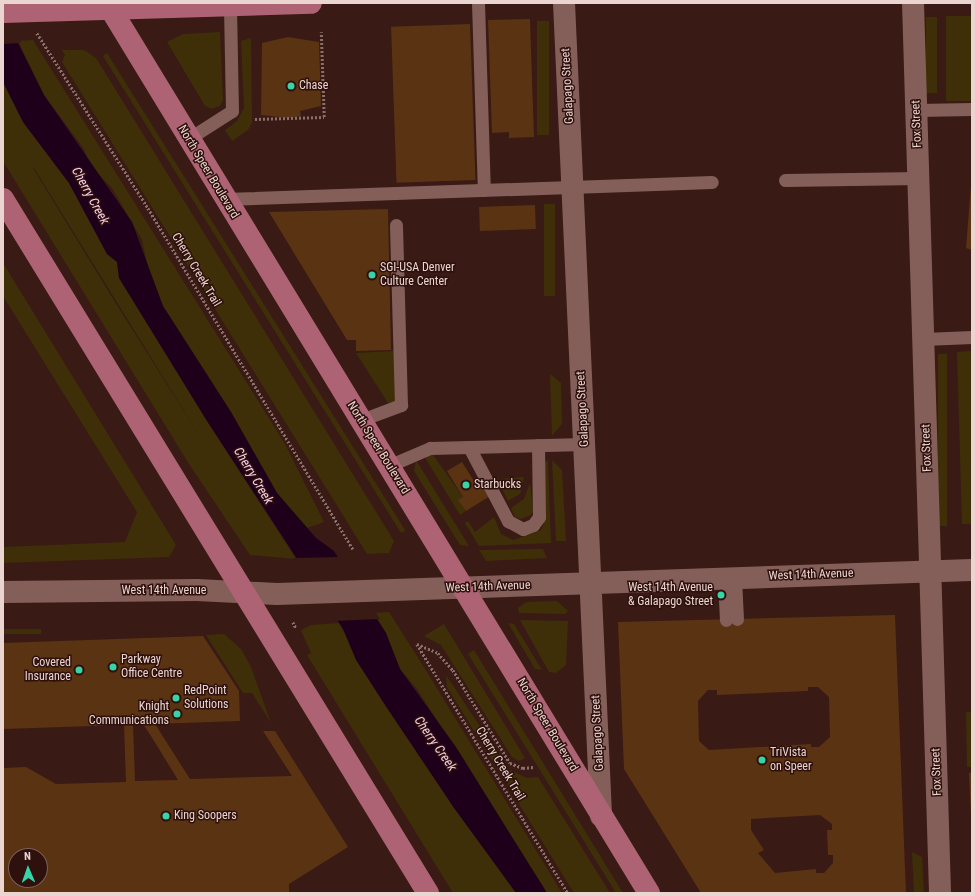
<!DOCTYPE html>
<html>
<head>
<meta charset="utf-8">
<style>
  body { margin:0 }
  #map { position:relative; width:975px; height:896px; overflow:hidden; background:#391a15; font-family:"Roboto Condensed",sans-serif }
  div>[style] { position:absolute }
  .green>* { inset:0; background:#3e2f09; transform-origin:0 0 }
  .water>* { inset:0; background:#1e001a }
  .pier>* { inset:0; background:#391a15 }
  .building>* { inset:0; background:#5a3312; transform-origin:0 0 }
  .path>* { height:2.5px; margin-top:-1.25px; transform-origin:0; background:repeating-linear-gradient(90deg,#8a706b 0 2px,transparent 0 4px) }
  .service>* { height:13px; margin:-6.5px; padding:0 6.5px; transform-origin:6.5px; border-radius:6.5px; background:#845f59 }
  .minor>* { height:22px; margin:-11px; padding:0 11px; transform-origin:11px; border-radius:11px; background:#845f59 }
  .tertiary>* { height:22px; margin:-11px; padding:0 11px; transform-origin:11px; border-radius:11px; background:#845f59 }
  .secondary>* { height:22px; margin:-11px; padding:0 11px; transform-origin:11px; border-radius:11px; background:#845f59 }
  .primary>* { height:22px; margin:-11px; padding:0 11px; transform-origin:11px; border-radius:11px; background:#ad6373 }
  .dots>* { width:11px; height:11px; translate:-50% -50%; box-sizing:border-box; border:2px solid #2e100c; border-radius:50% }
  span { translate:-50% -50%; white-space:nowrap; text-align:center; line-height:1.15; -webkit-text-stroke:3px #2e100c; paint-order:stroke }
  .poi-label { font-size:12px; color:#ebd5d1 }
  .left { translate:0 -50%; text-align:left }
  .right { translate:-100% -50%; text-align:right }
  .street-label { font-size:12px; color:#ebd5d1 }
  .water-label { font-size:13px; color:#f8d0ee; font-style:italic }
  .frame { position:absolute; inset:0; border:4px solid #ebd5d1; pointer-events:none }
  .north { position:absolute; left:8px; top:848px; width:40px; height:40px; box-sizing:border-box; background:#2e100c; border:1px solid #7a5f5b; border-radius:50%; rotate:358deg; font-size:11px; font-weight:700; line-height:16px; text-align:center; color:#ebd5d1 }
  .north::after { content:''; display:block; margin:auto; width:14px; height:18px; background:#36d4a7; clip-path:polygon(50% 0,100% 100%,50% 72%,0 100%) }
</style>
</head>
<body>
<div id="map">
  <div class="green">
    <i style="left:972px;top:16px;width:85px;height:26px;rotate:90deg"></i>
    <i style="left:926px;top:17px;width:11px;height:76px"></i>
    <i style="left:537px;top:21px;width:12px;height:114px"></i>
    <i style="clip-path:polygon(220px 32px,223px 100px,220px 106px,212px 109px,205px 106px,167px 42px,183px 34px)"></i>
    <i style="clip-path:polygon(251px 38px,252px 123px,248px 130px,232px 141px,225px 130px,237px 121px,244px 108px,241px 41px)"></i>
    <i style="clip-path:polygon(33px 40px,285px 444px,324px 522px,307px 528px,277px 493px,231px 412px,163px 306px,149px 273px,142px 240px,112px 188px,90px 166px,84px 149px,44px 95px,18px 41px)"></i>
    <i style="clip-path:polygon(62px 50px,84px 50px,96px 58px,394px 541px,389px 553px,367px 554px,62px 62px,65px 55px)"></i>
    <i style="left:107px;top:53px;width:563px;height:5px;rotate:58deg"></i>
    <i style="clip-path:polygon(evenodd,3px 82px,23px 122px,69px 183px,107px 254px,117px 262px,119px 278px,207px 421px,296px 559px,250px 555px,189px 464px,3px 161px,3px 82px,33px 168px,34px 168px,202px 440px,115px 302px,33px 168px)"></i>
    <i style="left:544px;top:204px;width:11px;height:92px"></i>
    <i style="clip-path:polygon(3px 263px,176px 545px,169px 557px,3px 563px,3px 547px,125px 542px,137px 512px,3px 296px)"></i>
    <i style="clip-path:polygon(394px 351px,397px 402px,388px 403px,356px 353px)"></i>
    <i style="clip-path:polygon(972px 351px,972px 524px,962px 524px,957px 352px)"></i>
    <i style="left:938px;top:354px;width:9px;height:172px"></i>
    <i style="clip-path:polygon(550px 374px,561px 383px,562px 424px,552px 436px)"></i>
    <i style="clip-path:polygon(433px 455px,463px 497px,459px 500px,466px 511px,460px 515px,424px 456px)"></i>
    <i style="clip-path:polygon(416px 460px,469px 546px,460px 545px,414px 471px)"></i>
    <i style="clip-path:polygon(548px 460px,551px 543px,479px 546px,465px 523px,468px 521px,475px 532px,494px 517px,501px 534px,513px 540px,541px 530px,544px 523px,544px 463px)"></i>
    <i style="clip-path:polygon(552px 460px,562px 470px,566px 541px,556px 541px)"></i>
    <i style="clip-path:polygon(524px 477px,520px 494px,508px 501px,497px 479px)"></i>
    <i style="clip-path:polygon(530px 483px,533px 510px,531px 515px,521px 519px,515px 517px,511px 508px,524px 499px)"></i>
    <i style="clip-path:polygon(543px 549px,547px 558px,486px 561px,479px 550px)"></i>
    <i style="clip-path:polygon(557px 601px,568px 611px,565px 614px,519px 613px,518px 608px,526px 602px)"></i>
    <i style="clip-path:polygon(389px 612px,422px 664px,562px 893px,547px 893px,417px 689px,400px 669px,386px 633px,373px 613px)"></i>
    <i style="clip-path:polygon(520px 620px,568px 621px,566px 665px,556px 673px,549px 672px)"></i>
    <i style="clip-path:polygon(339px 623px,385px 705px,516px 893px,453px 893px,307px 655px,311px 653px,301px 630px,311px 625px)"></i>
    <i style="clip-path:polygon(508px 623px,514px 624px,542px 670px,535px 669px)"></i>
    <i style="clip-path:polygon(444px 624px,525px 758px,519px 761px,512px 757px,441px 645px,424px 636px)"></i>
    <i style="left:41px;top:629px;width:5px;height:38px;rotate:90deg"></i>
    <i style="clip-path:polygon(224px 634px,241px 649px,251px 667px,271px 723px,252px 693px,243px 693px,206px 635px)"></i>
    <i style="clip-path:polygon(474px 650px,623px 893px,616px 893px,468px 654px)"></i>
    <i style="clip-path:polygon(446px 675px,508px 769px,527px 778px,538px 777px,610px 893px,574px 893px,447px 687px)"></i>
    <i style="clip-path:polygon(966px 712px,972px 712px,972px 767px,967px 767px)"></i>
    <i style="clip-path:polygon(912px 852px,922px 857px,924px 893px,914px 893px)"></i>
  </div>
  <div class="water">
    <i style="clip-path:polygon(3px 13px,44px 95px,132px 222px,163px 306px,231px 412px,277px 493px,316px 538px,334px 551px,386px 633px,400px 669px,456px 747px,547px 893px,516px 893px,454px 808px,385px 705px,356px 660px,343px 629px,207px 421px,119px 278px,117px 262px,107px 254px,69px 183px,23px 122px,3px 82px)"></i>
  </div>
  <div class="pier">
    <i style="clip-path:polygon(3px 11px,5px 12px,21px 43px,3px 44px)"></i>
    <i style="clip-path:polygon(340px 557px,380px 619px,334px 621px,293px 558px)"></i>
  </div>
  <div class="building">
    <i style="clip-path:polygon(530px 19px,534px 137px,509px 138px,509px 132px,492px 133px,488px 20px)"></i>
    <i style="left:470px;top:24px;width:156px;height:79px;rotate:88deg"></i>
    <i style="clip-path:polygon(288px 37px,319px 42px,321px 106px,300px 111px,301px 116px,289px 118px,261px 115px,262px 43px)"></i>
    <i style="clip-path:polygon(971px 185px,972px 185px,972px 250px,966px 248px)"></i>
    <i style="left:535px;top:205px;width:24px;height:56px;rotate:88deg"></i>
    <i style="clip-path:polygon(388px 209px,391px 350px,356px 351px,356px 340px,347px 340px,269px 212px)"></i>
    <i style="clip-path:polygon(462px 462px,479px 489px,484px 485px,490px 496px,466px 511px,458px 500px,463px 497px,447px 471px)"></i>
    <i style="clip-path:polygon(evenodd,895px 615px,906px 893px,701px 893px,624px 769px,618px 622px,895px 615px,808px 687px,818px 687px,829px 697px,830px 737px,819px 747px,811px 747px,811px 744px,709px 750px,699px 741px,698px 701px,708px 690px,717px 690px,717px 695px,808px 691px,808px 687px,895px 615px,820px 815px,832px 824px,832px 830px,827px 830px,828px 855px,833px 855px,833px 863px,824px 873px,816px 873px,816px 869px,775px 873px,758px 853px,764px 850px,751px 830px,751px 819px,820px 815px)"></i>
    <i style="clip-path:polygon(evenodd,203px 636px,239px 691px,240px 721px,155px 724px,190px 779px,292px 776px,263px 731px,275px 731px,348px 847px,289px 884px,289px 893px,3px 893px,3px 768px,26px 767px,56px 784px,126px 782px,124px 725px,3px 729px,3px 643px,203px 636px,143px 724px,151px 736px,178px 780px,135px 781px,133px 725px,143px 724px,203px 636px,16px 856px,40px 856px,40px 880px,16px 880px,16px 856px)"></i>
    <i style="clip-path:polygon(972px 772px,972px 816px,971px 816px,969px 773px)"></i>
  </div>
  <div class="path">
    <i style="left:37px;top:33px;width:207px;rotate:57.6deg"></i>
    <i style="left:148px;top:208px;width:398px;rotate:59deg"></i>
    <i style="left:255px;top:119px;width:69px;rotate:-1.7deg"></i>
    <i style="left:324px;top:117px;width:85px;rotate:-92deg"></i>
    <i style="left:293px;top:622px;width:7px;rotate:63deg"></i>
    <i style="left:417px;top:644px;width:291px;rotate:58.8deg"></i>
    <i style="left:417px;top:644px;width:23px;rotate:23deg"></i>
    <i style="left:438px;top:653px;width:23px;rotate:49deg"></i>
    <i style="left:453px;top:670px;width:109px;rotate:58.5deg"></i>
    <i style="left:510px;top:763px;width:14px;rotate:21deg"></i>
    <i style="left:523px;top:768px;width:11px;rotate:-5deg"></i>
  </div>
  <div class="service">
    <i style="left:478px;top:3px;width:187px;rotate:88.2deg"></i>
    <i style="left:917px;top:110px;width:55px;rotate:-1deg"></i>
    <i style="left:188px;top:139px;width:52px;rotate:-32.5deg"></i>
    <i style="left:232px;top:111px;width:105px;rotate:-91.1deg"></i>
    <i style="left:785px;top:180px;width:134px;rotate:-0.9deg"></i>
    <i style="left:225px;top:199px;width:487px;rotate:-2deg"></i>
    <i style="left:924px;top:339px;width:48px;rotate:-2.4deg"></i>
    <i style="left:361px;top:420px;width:43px;rotate:-20.6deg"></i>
    <i style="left:401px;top:405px;width:180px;rotate:-91.6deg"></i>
    <i style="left:469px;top:447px;width:84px;rotate:62.2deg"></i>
    <i style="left:508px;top:521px;width:17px;rotate:28deg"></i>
    <i style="left:523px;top:529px;width:11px;rotate:-22deg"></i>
    <i style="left:533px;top:525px;width:10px;rotate:-53deg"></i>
    <i style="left:539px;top:517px;width:72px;rotate:-90.8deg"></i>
    <i style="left:388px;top:466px;width:46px;rotate:-23.2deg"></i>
    <i style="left:430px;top:448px;width:154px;rotate:-1.5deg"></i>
    <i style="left:724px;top:578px;width:42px;rotate:87.3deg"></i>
    <i style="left:735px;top:578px;width:41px;rotate:87.2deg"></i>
  </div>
  <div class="minor">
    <i style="left:913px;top:3px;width:890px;rotate:88.26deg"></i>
  </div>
  <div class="tertiary">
    <i style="left:564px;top:3px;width:814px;rotate:87.39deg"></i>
  </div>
  <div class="secondary">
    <i style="left:3px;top:592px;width:194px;rotate:-0.6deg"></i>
    <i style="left:197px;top:590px;width:80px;rotate:2.9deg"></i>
    <i style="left:277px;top:594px;width:695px;rotate:-1.98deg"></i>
  </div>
  <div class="primary">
    <i style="left:107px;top:3px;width:1042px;rotate:58.66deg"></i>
    <i style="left:3px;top:12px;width:308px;rotate:-1.7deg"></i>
    <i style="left:3px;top:199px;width:814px;rotate:58.52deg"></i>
  </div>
  <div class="dots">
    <i style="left:291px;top:86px;background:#36d4a7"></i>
    <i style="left:372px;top:275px;background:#36d4a7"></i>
    <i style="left:466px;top:485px;background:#36d4a7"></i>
    <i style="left:721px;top:595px;background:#36d4a7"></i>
    <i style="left:113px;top:667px;background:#36d4a7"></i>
    <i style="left:79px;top:670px;background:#36d4a7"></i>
    <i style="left:176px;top:698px;background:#36d4a7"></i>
    <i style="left:177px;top:714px;background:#36d4a7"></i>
    <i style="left:762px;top:760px;background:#36d4a7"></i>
    <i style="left:166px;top:816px;background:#36d4a7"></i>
  </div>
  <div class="poi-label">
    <span class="left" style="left:299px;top:86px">Chase</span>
    <span class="left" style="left:380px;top:275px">SGI-USA Denver<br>Culture Center</span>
    <span class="left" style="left:474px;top:485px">Starbucks</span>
    <span class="right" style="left:713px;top:595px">West 14th Avenue<br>&amp; Galapago Street</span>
    <span class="left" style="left:121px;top:667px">Parkway<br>Office Centre</span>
    <span class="right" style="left:71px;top:670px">Covered<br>Insurance</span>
    <span class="left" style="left:184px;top:698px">RedPoint<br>Solutions</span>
    <span class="right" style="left:169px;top:714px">Knight<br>Communications</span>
    <span class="left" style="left:770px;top:760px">TriVista<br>on Speer</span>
    <span class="left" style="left:174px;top:816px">King Soopers</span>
  </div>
  <div class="street-label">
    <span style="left:568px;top:86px;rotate:-93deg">Galapago Street</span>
    <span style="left:917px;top:124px;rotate:-92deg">Fox Street</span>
    <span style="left:208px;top:172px;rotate:59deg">North Speer Boulevard</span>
    <span style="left:196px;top:270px;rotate:59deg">Cherry Creek Trail</span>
    <span style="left:583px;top:409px;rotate:-93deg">Galapago Street</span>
    <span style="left:378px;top:448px;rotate:58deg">North Speer Boulevard</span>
    <span style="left:927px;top:448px;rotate:-92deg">Fox Street</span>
    <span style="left:811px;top:575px;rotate:-2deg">West 14th Avenue</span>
    <span style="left:488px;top:587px;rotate:-2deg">West 14th Avenue</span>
    <span style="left:164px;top:591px">West 14th Avenue</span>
    <span style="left:547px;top:725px;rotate:59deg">North Speer Boulevard</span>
    <span style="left:598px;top:733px;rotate:-93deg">Galapago Street</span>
    <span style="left:500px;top:764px;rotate:59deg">Cherry Creek Trail</span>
    <span style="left:937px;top:772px;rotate:-92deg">Fox Street</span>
  </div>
  <div class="water-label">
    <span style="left:90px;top:196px;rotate:61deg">Cherry Creek</span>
    <span style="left:253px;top:476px;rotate:59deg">Cherry Creek</span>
    <span style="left:435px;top:744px;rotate:55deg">Cherry Creek</span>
  </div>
  <div class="frame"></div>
  <div class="north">N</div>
</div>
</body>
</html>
